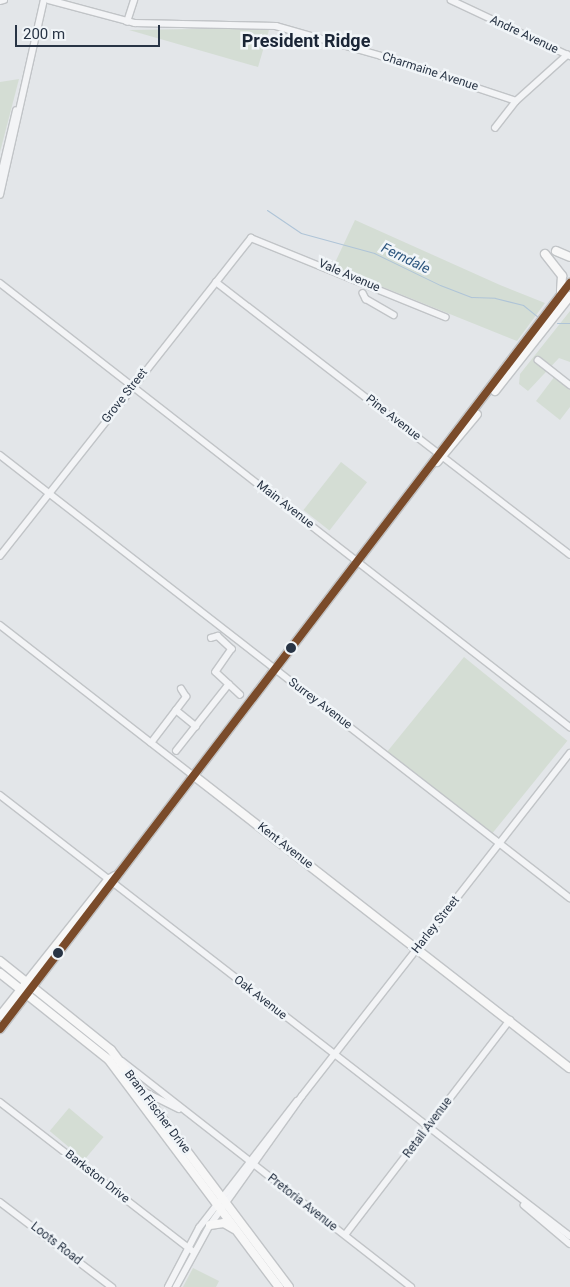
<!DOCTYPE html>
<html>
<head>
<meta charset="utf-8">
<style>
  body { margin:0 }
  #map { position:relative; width:570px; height:1287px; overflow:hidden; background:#e3e6e9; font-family:Roboto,sans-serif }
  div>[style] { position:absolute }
  .green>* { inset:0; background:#d4ddd4; transform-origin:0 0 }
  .stream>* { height:1px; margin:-0.5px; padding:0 0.5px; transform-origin:0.5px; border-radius:0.5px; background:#afc4d7 }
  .roads { filter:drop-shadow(1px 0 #c1c4c7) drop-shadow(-1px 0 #c1c4c7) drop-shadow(0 1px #c1c4c7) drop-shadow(0 -1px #c1c4c7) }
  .minor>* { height:5.5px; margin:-2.75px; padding:0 2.75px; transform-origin:2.75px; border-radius:2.75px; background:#f3f4f6 }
  .major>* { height:8px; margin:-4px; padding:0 4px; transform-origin:4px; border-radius:4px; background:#f7f7f7 }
  .bus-1>* { height:8px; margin:-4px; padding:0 4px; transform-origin:4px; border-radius:4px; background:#7a4b2a }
  .dots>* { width:14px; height:14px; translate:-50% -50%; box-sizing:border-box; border:2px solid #f1f5f8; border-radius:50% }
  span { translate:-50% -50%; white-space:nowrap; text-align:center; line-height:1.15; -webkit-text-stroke:5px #f1f5f8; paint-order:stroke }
  .street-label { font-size:12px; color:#283445 }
  .water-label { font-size:14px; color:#2d567e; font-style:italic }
  .district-label { font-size:18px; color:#1a2536; font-weight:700 }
  .scale { position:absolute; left:15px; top:25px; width:145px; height:22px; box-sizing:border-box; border:2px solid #283445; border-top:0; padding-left:6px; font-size:15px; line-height:18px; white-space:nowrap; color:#283445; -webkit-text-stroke:4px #f1f5f8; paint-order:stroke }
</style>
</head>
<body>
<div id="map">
  <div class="green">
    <i style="clip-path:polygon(258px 28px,269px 30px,258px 67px,129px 30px)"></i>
    <i style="clip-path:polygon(19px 79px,0 152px,0 82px)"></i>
    <i style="clip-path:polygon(355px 220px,500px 285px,545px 303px,517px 341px,333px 267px)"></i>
    <i style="clip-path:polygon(570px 311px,570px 362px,559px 358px,528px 391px,519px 384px,520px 374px)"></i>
    <i style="clip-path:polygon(555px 376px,570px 389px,570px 407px,560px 420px,536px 401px)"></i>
    <i style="left:341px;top:462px;width:33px;height:61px;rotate:38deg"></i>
    <i style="left:464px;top:657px;width:133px;height:124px;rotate:39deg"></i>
    <i style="left:69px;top:1108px;width:45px;height:30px;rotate:40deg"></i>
    <i style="clip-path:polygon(193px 1268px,219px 1281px,216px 1287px,183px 1287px)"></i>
  </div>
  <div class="stream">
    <i style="left:267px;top:210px;width:41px;rotate:34.1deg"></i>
    <i style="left:301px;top:233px;width:76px;rotate:15.3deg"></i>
    <i style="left:374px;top:253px;width:73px;rotate:25.9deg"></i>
    <i style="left:440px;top:285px;width:34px;rotate:21deg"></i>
    <i style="left:472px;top:297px;width:23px;rotate:2deg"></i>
    <i style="left:495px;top:298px;width:29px;rotate:14deg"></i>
    <i style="left:523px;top:305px;width:19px;rotate:39deg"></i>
    <i style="left:557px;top:323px;width:13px"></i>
  </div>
  <div class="roads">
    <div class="minor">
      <i style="left:49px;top:0;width:89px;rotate:15deg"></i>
      <i style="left:135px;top:23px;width:141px;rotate:1.2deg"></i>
      <i style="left:276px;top:26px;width:109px;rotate:15.9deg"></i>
      <i style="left:381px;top:56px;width:142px;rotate:18.4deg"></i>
      <i style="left:451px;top:0;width:132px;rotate:25.2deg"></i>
      <i style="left:0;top:1px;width:4px;rotate:-14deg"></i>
      <i style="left:127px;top:22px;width:23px;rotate:-72deg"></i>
      <i style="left:495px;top:128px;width:34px;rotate:-52deg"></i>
      <i style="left:516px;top:101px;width:69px;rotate:-42deg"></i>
      <i style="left:0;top:179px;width:70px;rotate:-76.8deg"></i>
      <i style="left:0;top:195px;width:200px;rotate:-77.3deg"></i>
      <i style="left:216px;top:282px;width:447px;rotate:37.6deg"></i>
      <i style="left:0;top:283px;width:723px;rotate:37.92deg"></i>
      <i style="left:363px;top:293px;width:7px;rotate:63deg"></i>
      <i style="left:366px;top:299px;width:32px;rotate:30deg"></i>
      <i style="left:538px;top:360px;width:41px;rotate:38deg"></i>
      <i style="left:0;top:455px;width:722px;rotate:37.85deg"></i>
      <i style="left:0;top:556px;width:405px;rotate:-51.7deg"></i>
      <i style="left:251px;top:238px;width:210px;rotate:22.1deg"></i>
      <i style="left:0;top:625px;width:244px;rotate:37.9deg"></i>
      <i style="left:211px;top:638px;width:7px;rotate:-16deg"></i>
      <i style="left:218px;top:636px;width:19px;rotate:43deg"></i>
      <i style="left:232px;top:649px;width:28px;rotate:125deg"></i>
      <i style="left:216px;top:672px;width:33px;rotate:43deg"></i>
      <i style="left:176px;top:710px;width:26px;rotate:39deg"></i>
      <i style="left:151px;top:743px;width:58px;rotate:-52.7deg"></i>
      <i style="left:186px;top:697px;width:9px;rotate:-122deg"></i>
      <i style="left:176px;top:751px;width:85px;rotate:-51.7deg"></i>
      <i style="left:0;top:795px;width:721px;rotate:37.73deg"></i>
      <i style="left:122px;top:1061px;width:367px;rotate:38deg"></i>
      <i style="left:127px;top:1083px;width:58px;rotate:26.6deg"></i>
      <i style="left:0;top:1102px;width:245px;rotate:37.7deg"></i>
      <i style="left:0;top:1202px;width:141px;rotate:37.2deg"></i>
      <i style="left:524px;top:1205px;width:60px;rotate:40.3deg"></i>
      <i style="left:345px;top:1235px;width:271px;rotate:-52.5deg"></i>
      <i style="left:168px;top:1287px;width:67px;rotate:-62.3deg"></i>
      <i style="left:199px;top:1228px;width:160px;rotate:-52.3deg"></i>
      <i style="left:176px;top:1287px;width:71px;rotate:-61.3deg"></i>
      <i style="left:210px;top:1225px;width:158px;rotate:-54.5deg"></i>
      <i style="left:302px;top:1096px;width:435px;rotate:-52deg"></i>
    </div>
    <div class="major">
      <i style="left:556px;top:251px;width:15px;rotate:23deg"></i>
      <i style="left:545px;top:254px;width:28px;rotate:52deg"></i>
      <i style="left:562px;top:276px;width:15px;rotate:94deg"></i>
      <i style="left:495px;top:391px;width:121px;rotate:-51.7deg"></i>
      <i style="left:437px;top:462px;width:62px;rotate:-50.2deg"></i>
      <i style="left:193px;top:775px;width:477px;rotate:37.9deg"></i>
      <i style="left:0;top:961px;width:142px;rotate:38.7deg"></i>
      <i style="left:111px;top:1050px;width:296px;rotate:53.1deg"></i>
      <i style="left:0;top:973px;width:139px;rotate:38.6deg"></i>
      <i style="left:109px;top:1060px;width:284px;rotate:53.2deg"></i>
      <i style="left:0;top:1016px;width:174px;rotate:-51.5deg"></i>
      <i style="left:108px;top:880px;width:8px;rotate:-30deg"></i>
      <i style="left:0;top:1029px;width:939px;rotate:-52.62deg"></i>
      <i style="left:210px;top:1225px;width:14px;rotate:-8deg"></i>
      <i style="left:224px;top:1223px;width:12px;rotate:31deg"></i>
    </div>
  </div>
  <div class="bus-1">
    <i style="left:0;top:1029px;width:939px;rotate:-52.62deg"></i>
  </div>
  <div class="dots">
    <i style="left:291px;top:648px;background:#283445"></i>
    <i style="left:58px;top:953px;background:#283445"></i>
  </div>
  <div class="street-label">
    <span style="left:524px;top:35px;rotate:25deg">Andre Avenue</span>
    <span style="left:430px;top:72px;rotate:18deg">Charmaine Avenue</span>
    <span style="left:349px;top:276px;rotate:23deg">Vale Avenue</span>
    <span style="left:125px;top:396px;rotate:-52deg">Grove Street</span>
    <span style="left:393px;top:418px;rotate:38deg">Pine Avenue</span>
    <span style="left:285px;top:505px;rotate:38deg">Main Avenue</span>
    <span style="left:320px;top:704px;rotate:37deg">Surrey Avenue</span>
    <span style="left:285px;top:846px;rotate:38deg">Kent Avenue</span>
    <span style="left:436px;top:925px;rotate:-52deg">Harley Street</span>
    <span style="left:260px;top:998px;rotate:38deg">Oak Avenue</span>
    <span style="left:157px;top:1112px;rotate:53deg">Bram Fischer Drive</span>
    <span style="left:428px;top:1128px;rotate:-53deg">Retail Avenue</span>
    <span style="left:97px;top:1177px;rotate:38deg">Barkston Drive</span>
    <span style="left:302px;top:1203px;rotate:38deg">Pretoria Avenue</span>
    <span style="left:56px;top:1244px;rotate:38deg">Loots Road</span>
  </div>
  <div class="water-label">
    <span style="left:406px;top:258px;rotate:26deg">Ferndale</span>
  </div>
  <div class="district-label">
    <span style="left:306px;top:41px">President Ridge</span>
  </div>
  <div class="scale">200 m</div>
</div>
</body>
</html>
